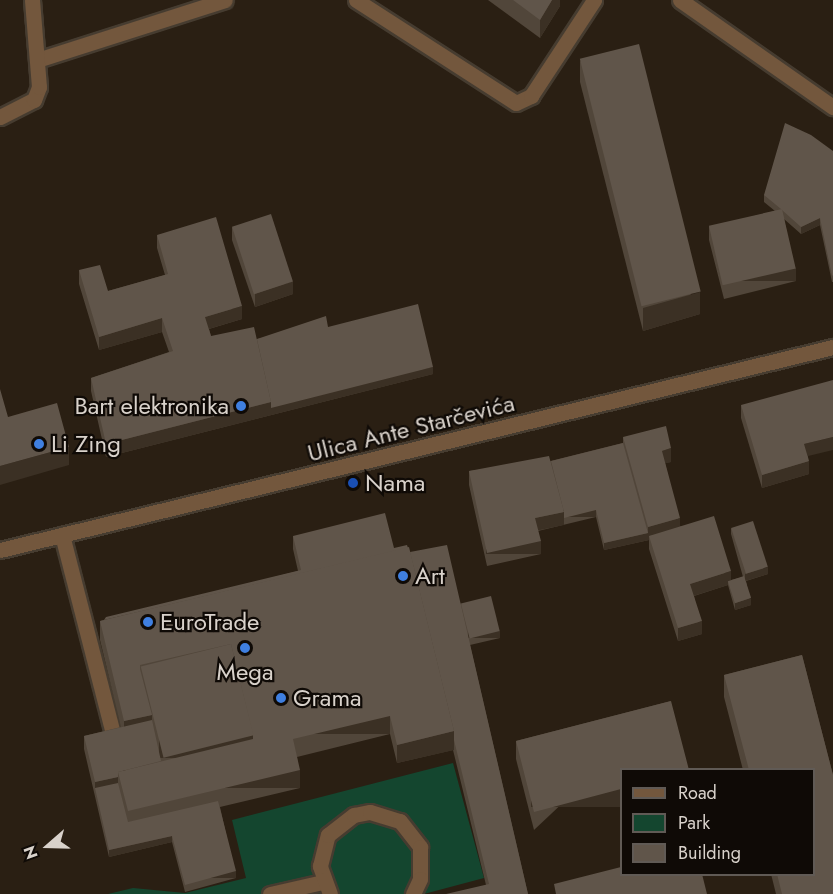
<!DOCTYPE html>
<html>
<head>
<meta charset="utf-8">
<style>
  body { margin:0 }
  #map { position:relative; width:833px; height:894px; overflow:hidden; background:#2a1f13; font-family:Jost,sans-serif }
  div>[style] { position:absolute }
  .green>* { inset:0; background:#14462f }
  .roads { filter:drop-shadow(2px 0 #463c30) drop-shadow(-2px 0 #463c30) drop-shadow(0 2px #463c30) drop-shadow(0 -2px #463c30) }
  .minor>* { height:15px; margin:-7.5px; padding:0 7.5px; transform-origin:7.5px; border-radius:7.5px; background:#73573d }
  .wall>* { inset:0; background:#51463a }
  .shaded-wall>* { inset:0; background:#3b3024; transform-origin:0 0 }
  .building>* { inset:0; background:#60554a; transform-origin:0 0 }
  .dots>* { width:16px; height:16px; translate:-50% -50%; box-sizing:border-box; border:3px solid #0f0a06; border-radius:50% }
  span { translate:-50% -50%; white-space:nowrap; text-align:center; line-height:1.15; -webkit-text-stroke:4.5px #0f0a06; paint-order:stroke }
  .poi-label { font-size:24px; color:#d9d2cb }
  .right { translate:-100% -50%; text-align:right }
  .left { translate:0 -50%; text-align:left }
  .street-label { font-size:24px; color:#d9d2cb }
  .legend { position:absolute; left:620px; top:768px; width:195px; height:108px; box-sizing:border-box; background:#0f0a06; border:2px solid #605a55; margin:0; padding:8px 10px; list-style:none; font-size:18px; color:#d9d2cb }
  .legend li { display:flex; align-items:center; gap:12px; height:30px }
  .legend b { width:30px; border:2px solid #605a55 }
  .north { position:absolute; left:18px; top:816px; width:60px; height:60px; -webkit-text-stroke:4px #0f0a06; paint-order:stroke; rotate:250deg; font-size:16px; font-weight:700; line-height:24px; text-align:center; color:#d9d2cb }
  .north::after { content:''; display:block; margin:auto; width:21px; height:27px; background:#d9d2cb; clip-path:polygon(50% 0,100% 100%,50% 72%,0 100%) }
</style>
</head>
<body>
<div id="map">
  <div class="green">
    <i style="clip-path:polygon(453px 763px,484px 878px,424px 894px,108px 894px,133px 888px,185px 893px,246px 878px,232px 820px)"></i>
  </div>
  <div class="roads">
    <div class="minor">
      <i style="left:356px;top:0;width:190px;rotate:32.8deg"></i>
      <i style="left:516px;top:103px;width:17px;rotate:-25deg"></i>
      <i style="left:531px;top:96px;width:115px;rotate:-56.7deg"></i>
      <i style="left:680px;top:0;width:187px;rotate:35deg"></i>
      <i style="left:40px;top:59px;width:194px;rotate:-17.7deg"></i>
      <i style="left:0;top:117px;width:38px;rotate:-27deg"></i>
      <i style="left:34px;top:100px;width:14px;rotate:-69deg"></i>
      <i style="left:39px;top:87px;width:87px;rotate:-94.6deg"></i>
      <i style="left:62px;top:535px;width:204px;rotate:75.6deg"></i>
      <i style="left:0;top:550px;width:857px;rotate:-13.7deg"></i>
      <i style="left:270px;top:894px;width:54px;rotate:-12.8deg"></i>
      <i style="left:330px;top:894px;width:30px;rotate:-110deg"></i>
      <i style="left:320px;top:866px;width:32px;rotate:-76deg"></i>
      <i style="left:328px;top:835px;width:33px;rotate:-38deg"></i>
      <i style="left:354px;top:815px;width:16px;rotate:-11deg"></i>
      <i style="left:370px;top:812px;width:31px;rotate:17deg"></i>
      <i style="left:400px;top:821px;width:33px;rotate:52deg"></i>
      <i style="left:420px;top:847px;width:32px;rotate:90deg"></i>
      <i style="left:420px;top:879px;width:17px;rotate:115deg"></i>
    </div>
  </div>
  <div class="wall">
    <i style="clip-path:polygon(488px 0,560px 0,560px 6px,540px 38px)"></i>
    <i style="clip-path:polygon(580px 60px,700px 314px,643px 331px,580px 82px)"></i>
    <i style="clip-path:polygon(833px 151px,833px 282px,832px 282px,820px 225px,801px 234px,784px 219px,796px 281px,724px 299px,709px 240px,709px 227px,775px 211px,764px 202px,764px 195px)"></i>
    <i style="clip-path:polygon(232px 227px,293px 294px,255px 307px,232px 240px)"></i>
    <i style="clip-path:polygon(157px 235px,242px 319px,209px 329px,211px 336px,257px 339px,328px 327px,433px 374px,106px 457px,91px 391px,91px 378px,169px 352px,162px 332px,99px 350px,79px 284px,79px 270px,108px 291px,165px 275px,157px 248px)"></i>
    <i style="clip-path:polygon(741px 405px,808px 456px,809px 474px,762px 488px,741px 418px)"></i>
    <i style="clip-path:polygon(623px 437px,671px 462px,665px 463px,680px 526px,731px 580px,743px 577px,731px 534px,731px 528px,768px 574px,746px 581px,751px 605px,735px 610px,728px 585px,694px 596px,702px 634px,678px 641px,649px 549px,649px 540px,604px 550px,596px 517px,538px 531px,541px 554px,487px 566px,469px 485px,469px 471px,551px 461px,623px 443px)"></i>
    <i style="clip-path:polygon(293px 536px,394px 548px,410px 552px,461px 604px,500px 638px,470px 645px,528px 894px,486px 885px,453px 750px,397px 763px,390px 734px,297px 757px,300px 788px,220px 807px,236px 878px,185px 892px,172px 842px,109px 857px,84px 749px,84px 736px,121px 727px,100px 640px,100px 621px,298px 571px,293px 549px)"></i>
    <i style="clip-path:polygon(802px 655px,833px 775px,833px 894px,776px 894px,771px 874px,813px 874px,813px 770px,743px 770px,724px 697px,724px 675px)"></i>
    <i style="clip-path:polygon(671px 701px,534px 830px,516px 759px,516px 741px)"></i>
  </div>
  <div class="shaded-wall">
    <i style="clip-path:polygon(552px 0,560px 0,560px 6px,540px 38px,540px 20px)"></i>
    <i style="clip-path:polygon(820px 218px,820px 225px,801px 234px,801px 227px)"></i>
    <i style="left:796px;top:268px;width:13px;height:74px;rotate:90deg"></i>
    <i style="clip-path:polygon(293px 281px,293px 294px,255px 307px,255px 294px)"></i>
    <i style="clip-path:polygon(700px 292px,700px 314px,643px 331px,643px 308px)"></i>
    <i style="clip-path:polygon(242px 306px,242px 319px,205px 330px,205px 317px)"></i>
    <i style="clip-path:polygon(162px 318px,162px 332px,99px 350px,99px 337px)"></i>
    <i style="clip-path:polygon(433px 367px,433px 374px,106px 457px,106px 444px,271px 402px)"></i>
    <i style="clip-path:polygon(833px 437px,833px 450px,804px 457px,804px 444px)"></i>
    <i style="clip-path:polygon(69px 447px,69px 465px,0 485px,0 466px)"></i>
    <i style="clip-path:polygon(671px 448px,671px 462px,662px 464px,662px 451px)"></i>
    <i style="clip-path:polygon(809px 461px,809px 474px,762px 488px,762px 475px)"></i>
    <i style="left:596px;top:510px;width:7px;height:33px;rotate:90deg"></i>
    <i style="clip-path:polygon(564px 512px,564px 525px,535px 531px,535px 518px)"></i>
    <i style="clip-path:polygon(680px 518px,680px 531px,649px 536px,649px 540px,604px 550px,604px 543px,648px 533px,648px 527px)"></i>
    <i style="left:541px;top:541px;width:13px;height:55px;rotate:90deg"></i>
    <i style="clip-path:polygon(768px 567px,768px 574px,745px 581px,745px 574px)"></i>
    <i style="clip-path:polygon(731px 571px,731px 585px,728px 581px,728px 585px,690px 597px,690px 584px)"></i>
    <i style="clip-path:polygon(751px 598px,751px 605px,735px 610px,735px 603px)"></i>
    <i style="clip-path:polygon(702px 621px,702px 634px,678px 641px,678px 628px)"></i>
    <i style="left:500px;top:631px;width:7px;height:32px;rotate:90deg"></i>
    <i style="clip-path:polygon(152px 715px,152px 733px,124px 739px,124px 721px)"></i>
    <i style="left:390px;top:716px;width:18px;height:100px;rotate:90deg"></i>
    <i style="clip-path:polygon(454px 731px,454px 750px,397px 763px,397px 745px)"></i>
    <i style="left:253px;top:735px;width:23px;height:94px;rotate:90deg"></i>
    <i style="left:300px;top:770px;width:18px;height:177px;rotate:90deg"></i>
    <i style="clip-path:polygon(118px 777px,118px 790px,95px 788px,95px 782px)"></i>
    <i style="left:621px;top:789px;width:18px;height:90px;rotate:90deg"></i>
    <i style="clip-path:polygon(172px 836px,172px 842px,109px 857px,109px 850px)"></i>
    <i style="left:236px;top:871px;width:7px;height:53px;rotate:90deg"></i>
  </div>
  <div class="building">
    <i style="clip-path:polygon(513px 0,552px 0,540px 20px)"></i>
    <i style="left:639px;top:44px;width:255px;height:61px;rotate:76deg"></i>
    <i style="clip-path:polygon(785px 123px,811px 135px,833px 151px,833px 275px,832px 276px,820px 218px,801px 227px,782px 210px,782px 209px,781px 209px,764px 195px)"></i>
    <i style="left:782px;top:209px;width:61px;height:75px;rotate:77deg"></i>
    <i style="left:271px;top:214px;width:71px;height:41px;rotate:72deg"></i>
    <i style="clip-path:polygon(216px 217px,242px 306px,205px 317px,211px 336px,254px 327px,271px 402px,106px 444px,91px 378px,173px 351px,162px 318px,99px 337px,79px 270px,100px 265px,108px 291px,168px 274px,157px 235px)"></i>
    <i style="clip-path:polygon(418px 304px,433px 367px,271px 408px,271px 402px,257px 339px,326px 316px,328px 327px)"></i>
    <i style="clip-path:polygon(833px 380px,833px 437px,804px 444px,809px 461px,762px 475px,741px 405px)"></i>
    <i style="clip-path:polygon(0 389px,8px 417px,57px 403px,69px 447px,0 466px)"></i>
    <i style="clip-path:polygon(666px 426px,671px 448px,662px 451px,680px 518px,648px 527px,623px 437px)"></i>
    <i style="clip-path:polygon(623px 443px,648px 533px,604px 543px,596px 510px,564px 518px,564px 512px,551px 461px)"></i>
    <i style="clip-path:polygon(549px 456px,564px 512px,535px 518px,541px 541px,487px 553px,469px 471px)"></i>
    <i style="clip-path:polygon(385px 513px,394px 548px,407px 545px,408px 548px,104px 620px,106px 617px,301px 570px,293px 536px)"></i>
    <i style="clip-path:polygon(714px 516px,731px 571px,690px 584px,702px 621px,678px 628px,649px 536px)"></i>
    <i style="left:753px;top:521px;width:48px;height:23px;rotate:72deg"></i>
    <i style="clip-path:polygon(447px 545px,528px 894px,446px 894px,489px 884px,454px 740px,454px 731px,410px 552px)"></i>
    <i style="clip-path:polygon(409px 547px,454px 731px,397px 745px,390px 716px,293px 739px,300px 770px,128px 811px,118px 772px,253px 739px,253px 735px,231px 644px,140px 665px,140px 669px,152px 715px,124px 721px,100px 621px)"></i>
    <i style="left:744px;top:576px;width:23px;height:17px;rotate:72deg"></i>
    <i style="left:491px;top:596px;width:36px;height:31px;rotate:76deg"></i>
    <i style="left:231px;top:644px;width:94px;height:93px;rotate:76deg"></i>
    <i style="clip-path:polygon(802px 655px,833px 775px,833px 894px,782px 894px,777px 874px,813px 874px,813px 770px,749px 770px,724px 675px)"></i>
    <i style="clip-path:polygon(671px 701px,689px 770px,621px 770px,621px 789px,534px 812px,516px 741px)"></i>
    <i style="clip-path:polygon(152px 720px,161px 761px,118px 772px,118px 777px,95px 782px,84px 736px)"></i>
    <i style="clip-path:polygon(118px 783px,128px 822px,218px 801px,236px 871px,185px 885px,172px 836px,109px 850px,95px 788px)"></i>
    <i style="clip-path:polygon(621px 867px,621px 874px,702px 874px,707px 894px,556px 894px,554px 884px)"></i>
  </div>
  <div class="dots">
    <i style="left:241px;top:406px;background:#3f7fe0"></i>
    <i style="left:39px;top:444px;background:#3f7fe0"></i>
    <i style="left:353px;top:483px;background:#1a4fb4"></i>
    <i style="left:403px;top:576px;background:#3f7fe0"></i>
    <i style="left:148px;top:622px;background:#3f7fe0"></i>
    <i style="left:245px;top:648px;background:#3f7fe0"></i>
    <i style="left:281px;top:698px;background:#3f7fe0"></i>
  </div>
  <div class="poi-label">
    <span class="right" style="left:229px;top:406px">Bart elektronika</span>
    <span class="left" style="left:51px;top:444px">Li Zing</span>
    <span class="left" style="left:365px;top:483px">Nama</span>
    <span class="left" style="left:415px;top:576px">Art</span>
    <span class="left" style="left:160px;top:622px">EuroTrade</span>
    <span style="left:245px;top:672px">Mega</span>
    <span class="left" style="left:293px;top:698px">Grama</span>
  </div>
  <div class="street-label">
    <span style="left:411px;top:428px;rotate:-14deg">Ulica Ante Starčevića</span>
  </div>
  <ul class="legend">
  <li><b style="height:8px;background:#73573d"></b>Road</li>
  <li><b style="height:16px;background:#14462f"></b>Park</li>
  <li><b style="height:16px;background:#60554a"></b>Building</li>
  </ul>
  <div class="north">N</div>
</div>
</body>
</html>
